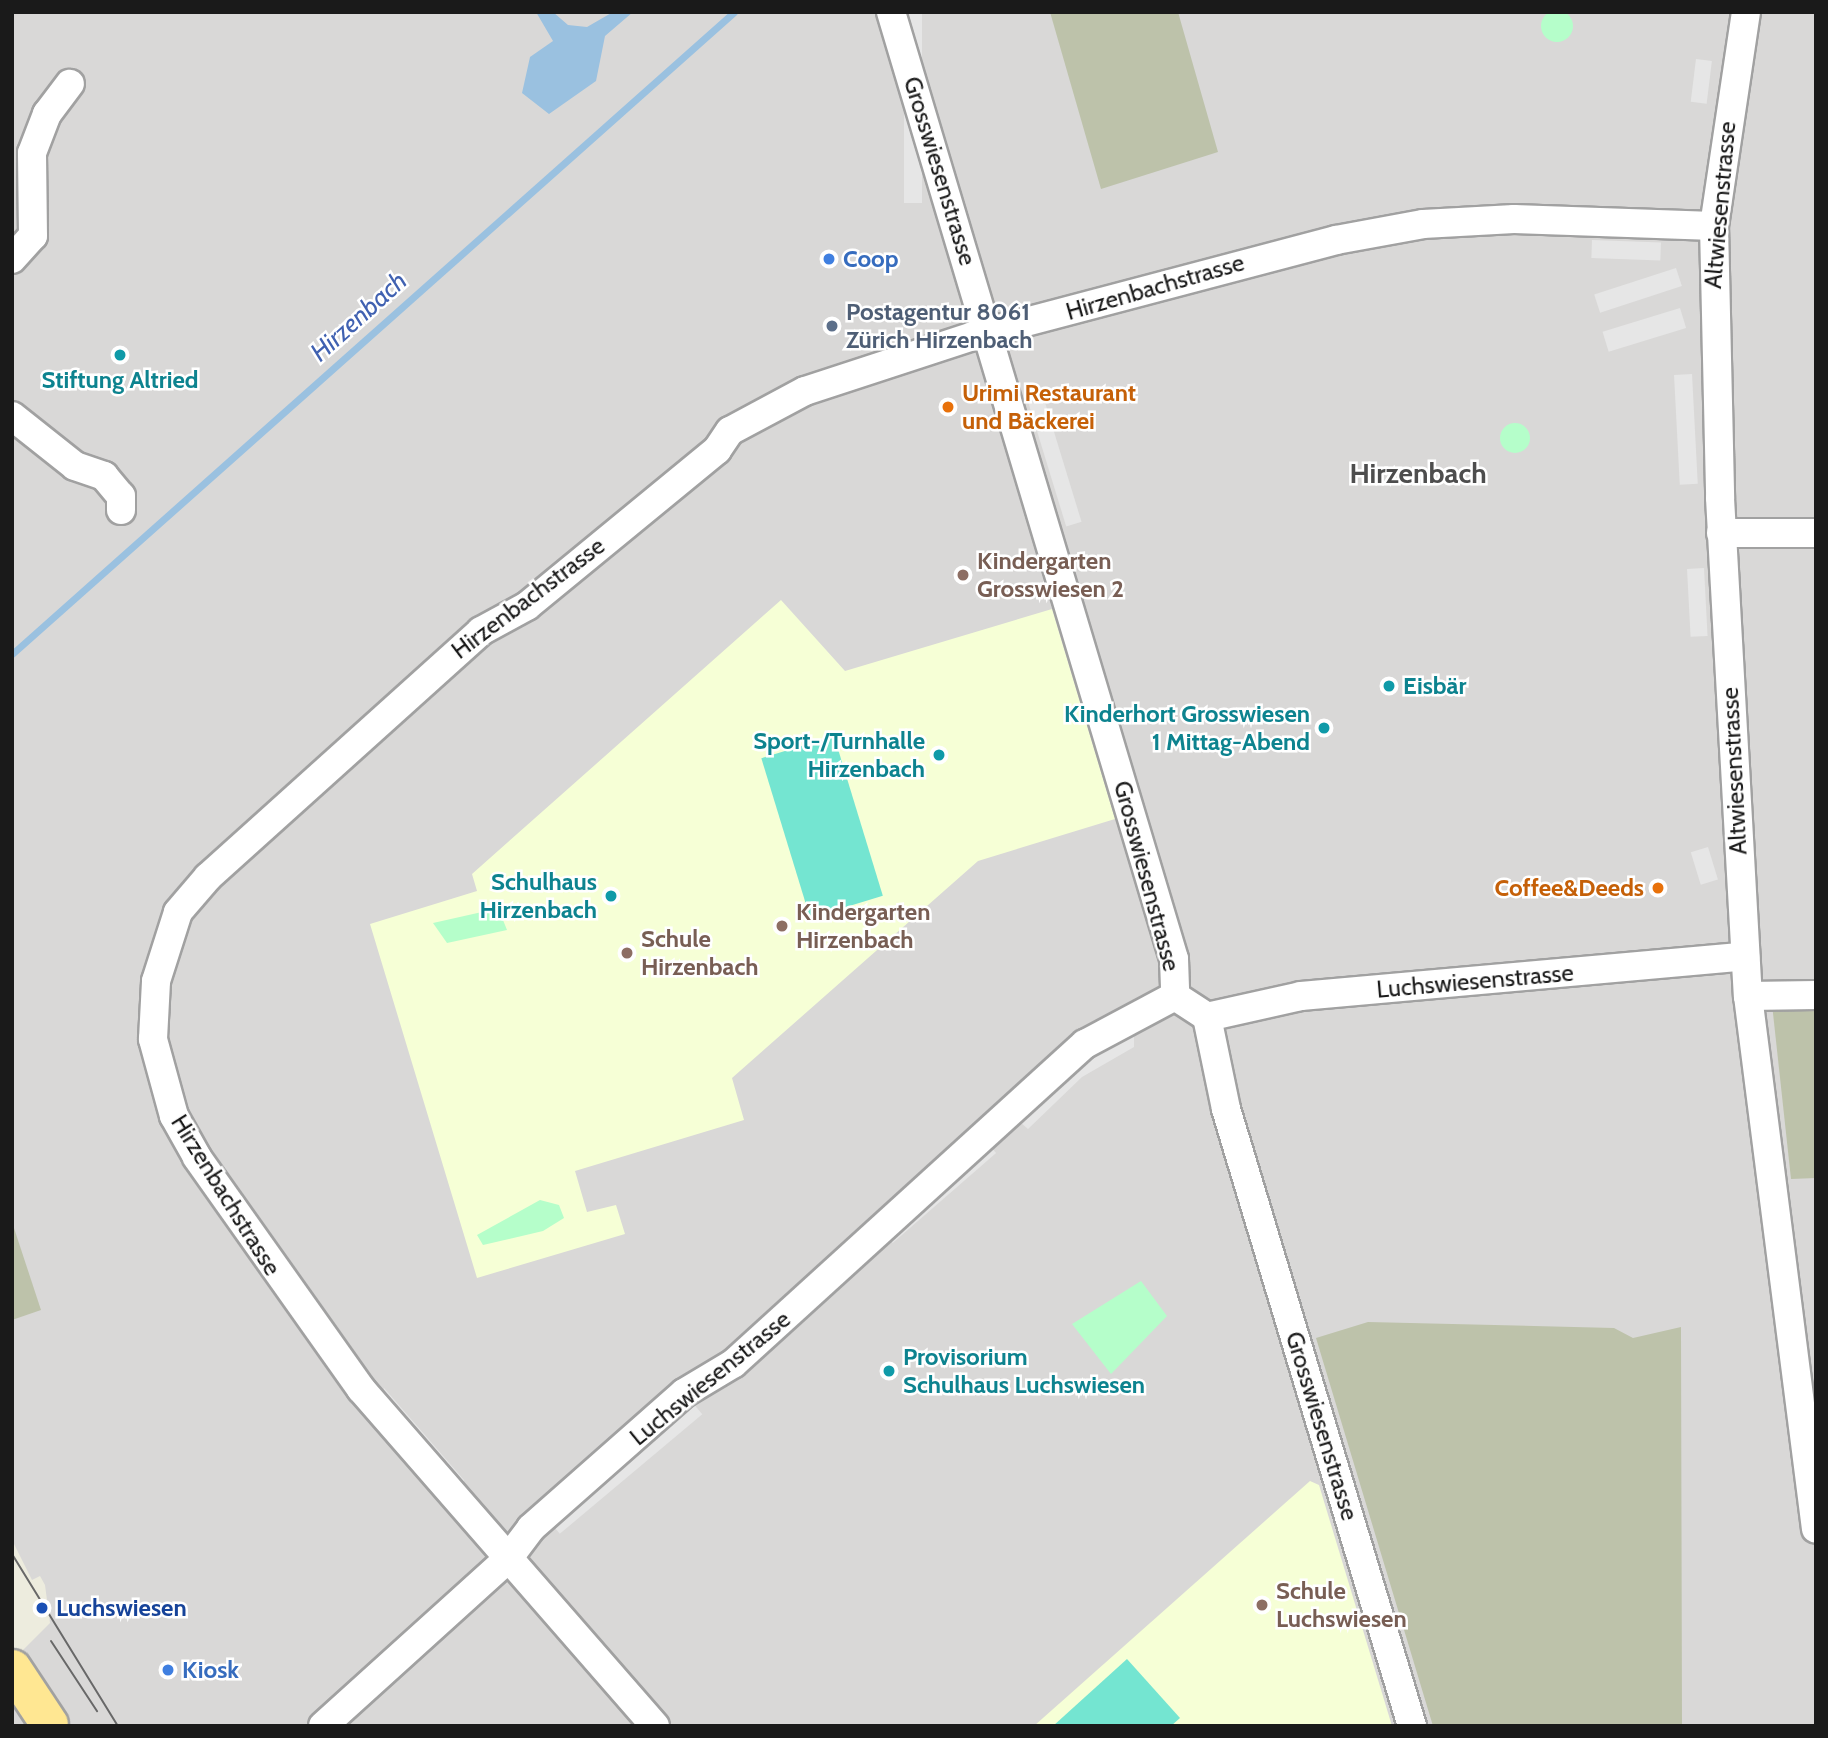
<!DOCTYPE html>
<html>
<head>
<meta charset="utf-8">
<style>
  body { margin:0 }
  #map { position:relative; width:1828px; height:1738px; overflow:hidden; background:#edecde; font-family:Cabin,sans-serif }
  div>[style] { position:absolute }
  .residential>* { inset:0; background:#d9d8d7 }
  .education>* { inset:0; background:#f6ffd6 }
  .construction>* { inset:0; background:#bdc2aa }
  .park>* { inset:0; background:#b5feca }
  .round { border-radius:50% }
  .pitch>* { inset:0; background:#74e5d1; transform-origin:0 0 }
  .parking>* { inset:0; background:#e6e6e6; transform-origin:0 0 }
  .water>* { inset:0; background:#9ac1e0 }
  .stream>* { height:7px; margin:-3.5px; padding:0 3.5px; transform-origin:3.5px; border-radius:3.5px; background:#9ac1e0 }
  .roads { filter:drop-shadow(2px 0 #a1a1a1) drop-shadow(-2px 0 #a1a1a1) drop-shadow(0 2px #a1a1a1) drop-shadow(0 -2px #a1a1a1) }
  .minor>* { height:28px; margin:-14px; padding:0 14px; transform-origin:14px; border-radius:14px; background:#fff }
  .major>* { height:37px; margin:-18.5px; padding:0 18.5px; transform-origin:18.5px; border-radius:18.5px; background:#ffe792 }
  .tram>* { height:2px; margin:-1px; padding:0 1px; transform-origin:1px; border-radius:1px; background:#686868 }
  .dots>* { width:19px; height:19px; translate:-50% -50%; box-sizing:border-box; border:4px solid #fff; border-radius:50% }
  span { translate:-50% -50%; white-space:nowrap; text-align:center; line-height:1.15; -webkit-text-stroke:5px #fff; paint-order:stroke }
  .street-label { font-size:24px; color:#1a1a1a }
  .shop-label { font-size:24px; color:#366cbe; font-weight:700 }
  .left { translate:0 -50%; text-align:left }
  .service-label { font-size:24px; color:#4e5e75; font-weight:700 }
  .culture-label { font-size:24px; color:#0d838f; font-weight:700 }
  .right { translate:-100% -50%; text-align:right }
  .food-label { font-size:24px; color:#c56008; font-weight:700 }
  .education-label { font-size:24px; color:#785e54; font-weight:700 }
  .transit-label { font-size:24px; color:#164399; font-weight:700 }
  .water-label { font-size:26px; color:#4061b1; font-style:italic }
  .quarter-label { font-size:28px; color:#4d4d4d; font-weight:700 }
  .frame { position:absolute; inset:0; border:14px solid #1a1a1a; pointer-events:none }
</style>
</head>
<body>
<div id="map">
  <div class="residential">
    <i style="clip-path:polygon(12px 12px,1816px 12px,1816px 1726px,12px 1726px,12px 1661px,50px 1623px,45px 1585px,40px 1576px,32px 1580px,12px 1540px)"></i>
  </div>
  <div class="education">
    <i style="clip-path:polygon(781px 600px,845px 671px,1052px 609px,1115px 819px,978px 861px,732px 1078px,744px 1120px,575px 1171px,587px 1212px,616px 1205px,625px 1234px,477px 1278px,370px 924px,477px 891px,472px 874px)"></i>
    <i style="clip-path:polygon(1310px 1481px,1319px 1485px,1392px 1726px,1034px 1726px)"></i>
  </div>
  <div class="construction">
    <i style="clip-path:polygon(1050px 12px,1178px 12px,1218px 152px,1101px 189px)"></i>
    <i style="clip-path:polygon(1772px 1004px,1816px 1004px,1816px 1178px,1791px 1179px)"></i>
    <i style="clip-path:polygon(12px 1222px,41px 1310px,12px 1320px)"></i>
    <i style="clip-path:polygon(1368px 1322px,1614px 1328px,1633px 1338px,1681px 1327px,1682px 1726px,1433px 1726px,1316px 1338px)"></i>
  </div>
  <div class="park">
    <i class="round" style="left:1541px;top:10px;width:32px;height:32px"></i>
    <i class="round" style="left:1500px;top:423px;width:30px;height:30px"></i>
    <i style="clip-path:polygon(482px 912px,501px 915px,507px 930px,447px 943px,433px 923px)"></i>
    <i style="clip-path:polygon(540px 1200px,559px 1205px,564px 1218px,543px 1231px,483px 1245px,477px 1235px)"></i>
    <i style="clip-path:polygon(1141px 1281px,1167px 1316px,1111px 1374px,1072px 1324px)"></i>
  </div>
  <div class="pitch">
    <i style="left:834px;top:736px;width:167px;height:76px;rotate:73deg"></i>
    <i style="clip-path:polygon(1127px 1659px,1180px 1718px,1171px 1726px,1053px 1726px)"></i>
  </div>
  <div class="parking">
    <i style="left:904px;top:12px;width:18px;height:191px"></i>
    <i style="left:1696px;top:59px;width:16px;height:43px;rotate:7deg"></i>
    <i style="left:1592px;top:240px;width:69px;height:18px;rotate:2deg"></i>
    <i style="left:1676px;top:268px;width:19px;height:86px;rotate:72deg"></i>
    <i style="left:1680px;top:308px;width:21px;height:81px;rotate:73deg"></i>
    <i style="left:1692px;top:374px;width:110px;height:18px;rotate:87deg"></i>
    <i style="left:1040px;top:386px;width:142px;height:16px;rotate:73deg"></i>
    <i style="left:1704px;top:568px;width:68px;height:17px;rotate:87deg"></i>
    <i style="left:1708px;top:847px;width:34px;height:18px;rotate:73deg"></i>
    <i style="clip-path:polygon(1134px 1030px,1134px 1047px,1082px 1077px,1028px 1129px,1013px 1116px,1070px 1067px)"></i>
    <i style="left:983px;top:1138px;width:20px;height:137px;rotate:49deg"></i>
    <i style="clip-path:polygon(384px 1388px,464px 1480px,461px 1492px,379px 1405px)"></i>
    <i style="left:692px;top:1402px;width:16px;height:186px;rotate:50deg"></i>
  </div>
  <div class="water">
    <i style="clip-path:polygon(536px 12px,553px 12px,568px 25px,587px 27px,613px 12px,633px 12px,605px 36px,596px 81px,549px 114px,522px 93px,530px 57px,553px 41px)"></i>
  </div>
  <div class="stream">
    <i style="left:12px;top:654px;width:966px;rotate:-41.64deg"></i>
  </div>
  <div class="roads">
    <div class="minor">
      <i style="left:891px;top:12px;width:988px;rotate:73.36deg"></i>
      <i style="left:1174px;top:959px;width:37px;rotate:88deg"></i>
      <i style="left:1746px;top:12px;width:216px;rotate:98.5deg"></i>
      <i style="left:1714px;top:226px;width:272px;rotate:88.7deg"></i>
      <i style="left:1720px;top:498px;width:499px;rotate:86.8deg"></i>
      <i style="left:1748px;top:996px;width:537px;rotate:82.73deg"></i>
      <i style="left:12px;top:259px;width:31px;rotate:-48deg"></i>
      <i style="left:33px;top:236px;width:83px;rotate:-90.7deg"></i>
      <i style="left:32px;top:153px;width:42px;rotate:-69deg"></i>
      <i style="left:47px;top:114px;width:38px;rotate:-53deg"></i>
      <i style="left:12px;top:416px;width:80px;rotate:38.4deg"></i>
      <i style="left:75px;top:466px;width:31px;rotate:19deg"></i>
      <i style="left:104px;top:476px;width:26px;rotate:50deg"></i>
      <i style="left:121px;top:496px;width:14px;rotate:90deg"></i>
      <i style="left:1721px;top:533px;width:95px"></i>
      <i style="left:1175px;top:996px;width:38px;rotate:33deg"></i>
      <i style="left:1207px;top:1017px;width:94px;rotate:78.3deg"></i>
      <i style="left:1226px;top:1109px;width:644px;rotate:73.22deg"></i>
      <i style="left:1748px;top:996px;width:68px;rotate:-0.8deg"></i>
      <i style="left:1207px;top:1017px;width:96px;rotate:-12.6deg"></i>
      <i style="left:1301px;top:996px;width:446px;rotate:-5.1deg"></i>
      <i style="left:323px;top:1726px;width:248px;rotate:-42.1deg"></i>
      <i style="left:507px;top:1560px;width:40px;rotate:-53deg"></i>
      <i style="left:531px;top:1528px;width:204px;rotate:-41.4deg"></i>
      <i style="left:684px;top:1393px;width:58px;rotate:-31deg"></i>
      <i style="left:734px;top:1363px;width:474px;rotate:-42.3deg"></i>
      <i style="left:1085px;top:1044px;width:102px;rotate:-28.1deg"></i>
      <i style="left:655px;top:1726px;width:447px;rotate:-131.1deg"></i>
      <i style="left:361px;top:1389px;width:284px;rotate:-125.3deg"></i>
      <i style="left:197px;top:1157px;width:47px;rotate:-119.3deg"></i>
      <i style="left:174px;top:1116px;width:80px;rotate:-105.3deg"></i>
      <i style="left:153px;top:1039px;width:58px;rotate:-87deg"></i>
      <i style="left:156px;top:981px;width:72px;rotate:-72.3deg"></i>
      <i style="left:178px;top:912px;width:46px;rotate:-49.4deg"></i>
      <i style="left:208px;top:877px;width:367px;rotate:-42deg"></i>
      <i style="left:481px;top:631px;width:52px;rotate:-28.5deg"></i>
      <i style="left:527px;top:606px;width:246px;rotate:-39.4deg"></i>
      <i style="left:717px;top:450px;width:23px;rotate:-56deg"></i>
      <i style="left:730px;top:431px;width:85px;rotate:-28.1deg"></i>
      <i style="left:805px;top:391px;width:177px;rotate:-18.1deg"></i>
      <i style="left:973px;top:336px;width:375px;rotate:-14.8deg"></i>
      <i style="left:1336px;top:240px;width:88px;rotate:-10.4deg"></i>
      <i style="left:1423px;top:224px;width:91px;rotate:-3.1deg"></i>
      <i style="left:1514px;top:219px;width:200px;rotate:2deg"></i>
    </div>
    <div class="major">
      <i style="left:12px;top:1668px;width:67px;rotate:56.5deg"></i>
    </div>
  </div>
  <div class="tram">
    <i style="left:12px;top:1554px;width:202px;rotate:58.4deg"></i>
    <i style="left:51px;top:1641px;width:84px;rotate:56.7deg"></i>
  </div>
  <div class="dots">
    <i style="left:829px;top:259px;background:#3f7fe0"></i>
    <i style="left:832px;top:326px;background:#5c6f8a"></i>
    <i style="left:120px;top:355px;background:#0f9aa8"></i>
    <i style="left:948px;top:407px;background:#e8710a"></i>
    <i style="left:963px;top:575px;background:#8d6e63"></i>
    <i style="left:1389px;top:686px;background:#0f9aa8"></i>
    <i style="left:1324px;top:728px;background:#0f9aa8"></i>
    <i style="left:939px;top:755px;background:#0f9aa8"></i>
    <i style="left:1658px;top:888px;background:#e8710a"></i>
    <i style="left:611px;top:896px;background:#0f9aa8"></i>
    <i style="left:782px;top:926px;background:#8d6e63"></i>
    <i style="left:627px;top:953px;background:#8d6e63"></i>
    <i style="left:889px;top:1371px;background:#0f9aa8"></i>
    <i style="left:1262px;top:1605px;background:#8d6e63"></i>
    <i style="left:42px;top:1608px;background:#1a4fb4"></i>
    <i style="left:168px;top:1670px;background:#3f7fe0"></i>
  </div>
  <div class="street-label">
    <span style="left:940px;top:171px;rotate:73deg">Grosswiesenstrasse</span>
    <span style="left:1720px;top:205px;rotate:-85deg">Altwiesenstrasse</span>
    <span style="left:1155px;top:287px;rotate:-16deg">Hirzenbachstrasse</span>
    <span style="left:528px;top:598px;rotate:-37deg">Hirzenbachstrasse</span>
    <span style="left:1734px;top:771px;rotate:-93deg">Altwiesenstrasse</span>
    <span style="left:1147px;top:876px;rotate:75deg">Grosswiesenstrasse</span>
    <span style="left:1475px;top:981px;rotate:-5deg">Luchswiesenstrasse</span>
    <span style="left:226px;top:1195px;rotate:58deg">Hirzenbachstrasse</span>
    <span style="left:710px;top:1378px;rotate:-39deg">Luchswiesenstrasse</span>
    <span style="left:1322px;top:1426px;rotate:73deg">Grosswiesenstrasse</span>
  </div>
  <div class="shop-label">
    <span class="left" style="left:843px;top:259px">Coop</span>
    <span class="left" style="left:182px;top:1670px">Kiosk</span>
  </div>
  <div class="service-label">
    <span class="left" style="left:846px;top:326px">Postagentur 8061<br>Zürich Hirzenbach</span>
  </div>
  <div class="culture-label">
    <span style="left:120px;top:380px">Stiftung Altried</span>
    <span class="left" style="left:1403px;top:686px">Eisbär</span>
    <span class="right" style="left:1310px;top:728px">Kinderhort Grosswiesen<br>1 Mittag-Abend</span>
    <span class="right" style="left:925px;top:755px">Sport-/Turnhalle<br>Hirzenbach</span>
    <span class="right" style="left:597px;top:896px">Schulhaus<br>Hirzenbach</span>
    <span class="left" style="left:903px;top:1371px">Provisorium<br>Schulhaus Luchswiesen</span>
  </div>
  <div class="food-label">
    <span class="left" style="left:962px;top:407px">Urimi Restaurant<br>und Bäckerei</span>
    <span class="right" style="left:1644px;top:888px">Coffee&amp;Deeds</span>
  </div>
  <div class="education-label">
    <span class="left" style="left:977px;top:575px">Kindergarten<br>Grosswiesen 2</span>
    <span class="left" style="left:796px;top:926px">Kindergarten<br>Hirzenbach</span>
    <span class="left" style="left:641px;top:953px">Schule<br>Hirzenbach</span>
    <span class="left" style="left:1276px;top:1605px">Schule<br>Luchswiesen</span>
  </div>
  <div class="transit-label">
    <span class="left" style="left:56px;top:1608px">Luchswiesen</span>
  </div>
  <div class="water-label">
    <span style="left:359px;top:317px;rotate:-42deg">Hirzenbach</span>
  </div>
  <div class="quarter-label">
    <span style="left:1418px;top:473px">Hirzenbach</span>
  </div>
  <div class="frame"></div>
</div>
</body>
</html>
